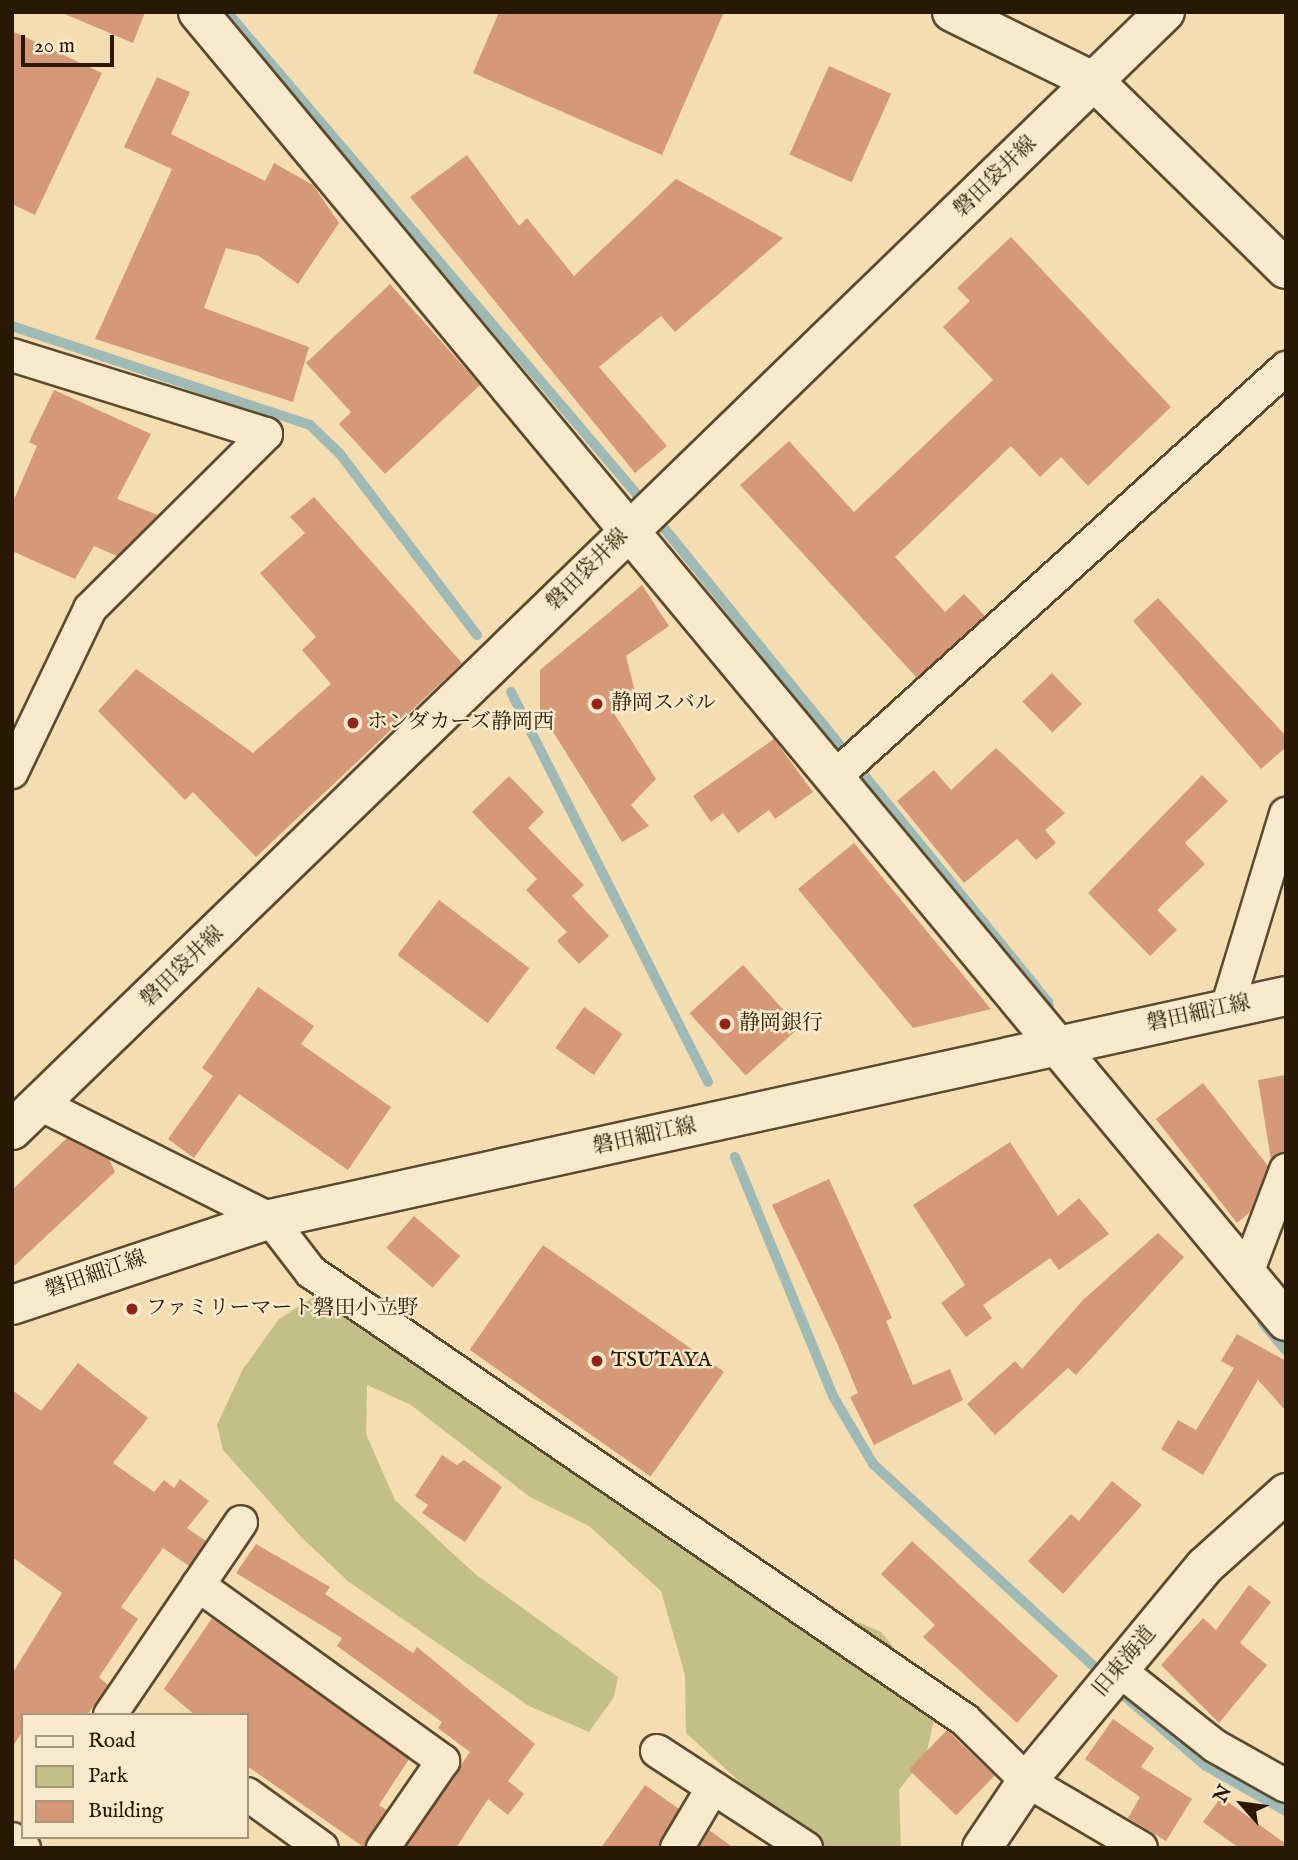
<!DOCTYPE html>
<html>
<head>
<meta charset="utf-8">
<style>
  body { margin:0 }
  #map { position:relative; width:1298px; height:1860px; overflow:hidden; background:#f4ddb0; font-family:"IM FELL English","Noto Serif JP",serif }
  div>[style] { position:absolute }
  .green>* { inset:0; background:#c2bf87 }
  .stream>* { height:10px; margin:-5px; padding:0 5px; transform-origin:5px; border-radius:5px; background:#9fbab4 }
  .building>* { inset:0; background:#d69978; transform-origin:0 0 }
  .roads { filter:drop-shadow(2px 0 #5c4a2e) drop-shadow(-2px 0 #5c4a2e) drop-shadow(0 2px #5c4a2e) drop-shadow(0 -2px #5c4a2e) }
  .minor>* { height:32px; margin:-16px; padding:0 16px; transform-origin:16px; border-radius:16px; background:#f8e9cc }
  .tertiary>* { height:38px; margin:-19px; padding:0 19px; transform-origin:19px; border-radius:19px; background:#f8e9cc }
  .secondary>* { height:38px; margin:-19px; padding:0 19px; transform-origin:19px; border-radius:19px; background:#f8e9cc }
  .dots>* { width:19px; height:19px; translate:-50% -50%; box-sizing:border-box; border:4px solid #f8e9cc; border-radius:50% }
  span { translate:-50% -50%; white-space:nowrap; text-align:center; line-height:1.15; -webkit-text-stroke:5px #f8e9cc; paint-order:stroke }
  .street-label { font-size:21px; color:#291902 }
  .poi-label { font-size:21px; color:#291902 }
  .left { translate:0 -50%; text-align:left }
  .frame { position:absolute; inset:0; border:14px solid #291902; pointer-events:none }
  .legend { position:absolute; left:21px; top:1713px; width:228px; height:126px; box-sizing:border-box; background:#f8e9cc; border:2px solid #a5967b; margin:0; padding:9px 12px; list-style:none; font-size:21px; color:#291902 }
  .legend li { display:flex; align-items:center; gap:14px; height:35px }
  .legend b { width:35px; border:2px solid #a5967b }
  .north { position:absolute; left:1207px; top:1769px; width:70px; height:70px; -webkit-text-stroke:5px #f8e9cc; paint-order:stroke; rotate:298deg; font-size:19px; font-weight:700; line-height:28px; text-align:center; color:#291902 }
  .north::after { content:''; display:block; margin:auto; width:24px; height:32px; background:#291902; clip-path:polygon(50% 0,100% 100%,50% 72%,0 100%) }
  .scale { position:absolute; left:21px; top:35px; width:93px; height:32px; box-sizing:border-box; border:4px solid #291902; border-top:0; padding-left:9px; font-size:21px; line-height:24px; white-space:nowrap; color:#291902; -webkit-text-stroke:5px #f8e9cc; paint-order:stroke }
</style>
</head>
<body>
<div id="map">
  <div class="green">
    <i style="clip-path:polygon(331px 1286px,391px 1301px,423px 1349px,487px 1414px,758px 1578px,881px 1632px,938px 1702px,926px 1755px,899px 1790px,901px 1848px,813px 1848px,686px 1733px,685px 1675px,661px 1591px,589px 1526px,530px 1497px,411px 1405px,367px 1385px,366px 1434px,395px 1500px,474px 1573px,618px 1677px,614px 1697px,589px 1732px,529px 1706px,349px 1582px,302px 1538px,223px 1450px,217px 1425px,243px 1369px,279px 1319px)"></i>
  </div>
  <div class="stream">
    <i style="left:227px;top:12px;width:647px;rotate:49.64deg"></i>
    <i style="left:12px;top:326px;width:314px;rotate:18.4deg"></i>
    <i style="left:310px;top:425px;width:42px;rotate:44deg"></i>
    <i style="left:340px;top:454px;width:227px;rotate:52.9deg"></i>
    <i style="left:655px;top:517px;width:624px;rotate:50.98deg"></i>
    <i style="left:1048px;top:1002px;width:15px;rotate:82deg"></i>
    <i style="left:511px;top:692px;width:437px;rotate:63.2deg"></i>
    <i style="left:735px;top:1157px;width:258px;rotate:67.7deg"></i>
    <i style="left:833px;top:1396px;width:79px;rotate:59.5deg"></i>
    <i style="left:873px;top:1464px;width:314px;rotate:42.5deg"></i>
    <i style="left:1262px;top:1322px;width:38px;rotate:50deg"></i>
    <i style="left:1114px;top:1687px;width:121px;rotate:40.7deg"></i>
    <i style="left:1206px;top:1766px;width:92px;rotate:29.4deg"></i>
  </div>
  <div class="building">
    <i style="clip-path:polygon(60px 12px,145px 12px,133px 43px)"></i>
    <i style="clip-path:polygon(499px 12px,724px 12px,662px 155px,473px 73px)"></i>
    <i style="clip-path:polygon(12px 31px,102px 73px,35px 215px,12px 204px)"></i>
    <i style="left:829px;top:66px;width:68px;height:97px;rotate:24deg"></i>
    <i style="clip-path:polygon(157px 77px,190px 92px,171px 134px,265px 181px,274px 163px,313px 185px,339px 223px,298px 284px,259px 256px,226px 248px,204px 308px,309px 347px,293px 402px,95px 339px,172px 169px,124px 147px)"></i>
    <i style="clip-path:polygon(467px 155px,519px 226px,527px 218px,574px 276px,676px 179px,783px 238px,675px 332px,661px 316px,599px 367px,667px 446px,635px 473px,410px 197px)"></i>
    <i style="clip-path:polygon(1011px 237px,1171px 407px,1088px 486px,1061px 457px,1040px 477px,1011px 446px,895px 557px,945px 612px,964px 594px,985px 616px,917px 678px,740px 485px,789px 441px,854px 512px,993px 380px,943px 327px,970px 301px,957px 288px)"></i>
    <i style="clip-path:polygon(390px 284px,480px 385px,385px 474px,339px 424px,351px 412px,306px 363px)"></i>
    <i style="clip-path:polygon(54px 390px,151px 434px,117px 499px,158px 515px,117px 556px,94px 546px,75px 579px,12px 551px,12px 504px,37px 446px,29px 442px)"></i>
    <i style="clip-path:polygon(314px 497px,462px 663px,256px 857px,193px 792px,185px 800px,98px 711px,136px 669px,253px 753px,331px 684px,302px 650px,316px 637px,260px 573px,305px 533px,290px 517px)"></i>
    <i style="clip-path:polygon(642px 585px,669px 626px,626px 656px,636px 696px,613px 712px,656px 779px,631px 805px,649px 826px,622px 842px,540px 711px,540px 670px)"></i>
    <i style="clip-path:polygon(1158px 598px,1286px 736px,1286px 747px,1261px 769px,1133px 621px)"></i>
    <i style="left:1052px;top:673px;width:43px;height:41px;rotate:46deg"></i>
    <i style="clip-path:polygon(774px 739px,813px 792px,775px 819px,769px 810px,738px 833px,723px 813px,711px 822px,693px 796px)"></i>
    <i style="clip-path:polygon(996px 748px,1065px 813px,1045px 830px,1056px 843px,1036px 860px,1017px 839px,964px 883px,897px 801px,934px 770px,951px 790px)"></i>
    <i style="clip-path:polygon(1202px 775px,1228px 801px,1185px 843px,1205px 864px,1157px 910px,1177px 930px,1150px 956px,1088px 893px)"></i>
    <i style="clip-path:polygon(509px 776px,544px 812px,528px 828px,584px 885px,572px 896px,609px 936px,579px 964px,557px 941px,567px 932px,526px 890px,537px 879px,472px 812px)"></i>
    <i style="clip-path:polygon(854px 843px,991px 1009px,913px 1028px,798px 889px)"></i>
    <i style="left:439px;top:900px;width:113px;height:69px;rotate:37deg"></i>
    <i style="left:743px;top:965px;width:84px;height:72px;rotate:48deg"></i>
    <i style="clip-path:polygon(258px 987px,314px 1026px,301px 1044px,391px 1107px,348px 1170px,239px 1094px,194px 1158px,168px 1139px,213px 1076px,202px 1068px)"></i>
    <i style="left:584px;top:1007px;width:47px;height:50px;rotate:35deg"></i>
    <i style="clip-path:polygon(1286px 1075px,1286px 1152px,1271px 1160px,1258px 1080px)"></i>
    <i style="clip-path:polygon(1203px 1083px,1268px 1166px,1250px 1212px,1237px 1223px,1156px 1119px)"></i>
    <i style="clip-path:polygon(67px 1138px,109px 1159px,115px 1172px,12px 1268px,12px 1190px)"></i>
    <i style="clip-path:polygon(1010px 1142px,1058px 1216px,1079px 1198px,1109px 1234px,1059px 1270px,1050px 1258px,983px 1305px,992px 1318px,966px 1337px,941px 1303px,965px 1285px,913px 1205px)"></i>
    <i style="clip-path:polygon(829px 1179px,892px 1318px,886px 1321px,913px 1385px,950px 1369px,963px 1400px,874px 1445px,850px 1397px,858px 1393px,837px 1343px,772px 1205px)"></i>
    <i style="left:414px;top:1216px;width:61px;height:42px;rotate:41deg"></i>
    <i style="clip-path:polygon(1158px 1233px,1184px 1257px,1076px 1375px,1068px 1368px,995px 1435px,967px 1404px,1015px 1361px,1022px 1369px,1083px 1300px)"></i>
    <i style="left:543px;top:1245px;width:221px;height:128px;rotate:35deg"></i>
    <i style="clip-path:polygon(1237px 1334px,1286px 1361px,1286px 1411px,1258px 1380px,1203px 1475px,1161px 1449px,1178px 1420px,1196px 1430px,1234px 1368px,1221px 1361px)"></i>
    <i style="clip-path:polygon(78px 1363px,148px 1418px,113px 1463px,154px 1492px,164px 1480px,174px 1488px,180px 1479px,209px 1501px,187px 1528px,206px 1541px,189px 1566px,163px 1548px,121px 1607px,138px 1619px,99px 1677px,108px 1685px,87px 1715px,23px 1715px,23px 1731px,12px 1747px,12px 1674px,62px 1593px,12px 1557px,12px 1390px,41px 1411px)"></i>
    <i style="clip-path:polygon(442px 1455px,457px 1465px,464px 1460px,502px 1487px,465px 1542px,422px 1513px,428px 1505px,415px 1496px)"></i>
    <i style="clip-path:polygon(1112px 1481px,1142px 1505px,1063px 1594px,1028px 1561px,1071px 1514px,1079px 1521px)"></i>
    <i style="clip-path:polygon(912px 1541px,1058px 1676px,1017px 1723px,923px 1637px,935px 1625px,881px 1574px)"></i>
    <i style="clip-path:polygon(256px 1544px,330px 1587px,325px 1594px,413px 1653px,417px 1647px,535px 1744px,508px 1781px,524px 1794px,508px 1815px,488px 1799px,456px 1848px,405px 1848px,470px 1752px,438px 1728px,442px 1722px,337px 1646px,342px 1638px,236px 1573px)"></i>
    <i style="clip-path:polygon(1249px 1585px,1271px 1602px,1240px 1643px,1267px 1665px,1219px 1723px,1161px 1665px,1203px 1618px,1216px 1630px)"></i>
    <i style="clip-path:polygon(212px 1618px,409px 1759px,379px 1805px,387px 1810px,365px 1848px,247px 1766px,247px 1715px,195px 1715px,164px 1689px)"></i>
    <i style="clip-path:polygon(1113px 1719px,1154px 1748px,1141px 1767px,1192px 1799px,1166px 1841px,1128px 1818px,1140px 1797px,1085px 1759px)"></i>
    <i style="left:947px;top:1730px;width:66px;height:55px;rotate:44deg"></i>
    <i style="clip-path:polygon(645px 1785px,679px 1809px,659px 1848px,601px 1848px)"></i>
    <i style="clip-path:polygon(1221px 1797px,1286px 1844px,1286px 1848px,1239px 1848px,1203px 1822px)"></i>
    <i style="clip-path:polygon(709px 1830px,734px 1848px,699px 1848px)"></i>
  </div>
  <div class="roads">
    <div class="minor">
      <i style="left:12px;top:355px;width:266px;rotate:17.3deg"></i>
      <i style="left:266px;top:434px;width:248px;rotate:135.2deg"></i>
      <i style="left:90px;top:609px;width:181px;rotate:115.6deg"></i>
      <i style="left:838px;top:774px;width:605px;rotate:-42.18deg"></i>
      <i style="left:1227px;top:1008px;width:203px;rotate:-73.1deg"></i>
      <i style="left:42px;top:1105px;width:255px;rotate:26.6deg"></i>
      <i style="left:270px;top:1219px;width:67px;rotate:52.3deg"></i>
      <i style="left:311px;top:1272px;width:793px;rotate:34.41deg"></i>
      <i style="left:965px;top:1720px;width:87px;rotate:44.5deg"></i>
      <i style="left:1027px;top:1781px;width:132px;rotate:30.4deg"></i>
      <i style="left:1247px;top:1273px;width:110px;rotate:-69.3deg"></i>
      <i style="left:198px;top:1585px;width:302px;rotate:35.7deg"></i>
      <i style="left:443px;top:1761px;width:106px;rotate:124.6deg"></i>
      <i style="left:1119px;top:1670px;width:122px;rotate:38.4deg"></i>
      <i style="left:1215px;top:1746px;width:81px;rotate:29.4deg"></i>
      <i style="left:110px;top:1715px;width:233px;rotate:-55.8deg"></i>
      <i style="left:657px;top:1751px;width:178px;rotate:33.1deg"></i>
      <i style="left:247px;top:1794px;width:92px;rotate:35.8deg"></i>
      <i style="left:12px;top:1839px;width:15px;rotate:37deg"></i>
      <i style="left:677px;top:1848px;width:69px;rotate:-59.3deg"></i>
    </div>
    <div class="tertiary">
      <i style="left:198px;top:12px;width:1702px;rotate:50.27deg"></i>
      <i style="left:952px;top:12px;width:159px;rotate:26.1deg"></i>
      <i style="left:1095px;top:82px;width:267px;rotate:44.4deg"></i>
      <i style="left:982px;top:1848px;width:81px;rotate:-56.1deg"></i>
      <i style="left:1027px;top:1781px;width:279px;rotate:-50.4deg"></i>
      <i style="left:1205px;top:1566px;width:109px;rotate:-42deg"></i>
    </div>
    <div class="secondary">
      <i style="left:12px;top:1130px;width:1606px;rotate:-44.12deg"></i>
      <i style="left:12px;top:1305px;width:272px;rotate:-18.4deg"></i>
      <i style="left:270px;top:1219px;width:1040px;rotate:-12.38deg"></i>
    </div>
  </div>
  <div class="dots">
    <i style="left:597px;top:704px;background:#8f2418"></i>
    <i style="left:353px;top:723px;background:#8f2418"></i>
    <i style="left:725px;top:1024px;background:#8f2418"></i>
    <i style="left:132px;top:1309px;background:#8f2418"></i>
    <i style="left:597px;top:1361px;background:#8f2418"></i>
  </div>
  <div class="street-label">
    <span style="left:996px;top:177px;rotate:-44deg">磐田袋井線</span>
    <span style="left:588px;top:570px;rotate:-45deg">磐田袋井線</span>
    <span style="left:183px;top:967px;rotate:-44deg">磐田袋井線</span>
    <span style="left:1199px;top:1014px;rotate:-12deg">磐田細江線</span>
    <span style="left:645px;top:1137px;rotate:-12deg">磐田細江線</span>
    <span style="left:96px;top:1275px;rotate:-19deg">磐田細江線</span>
    <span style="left:1125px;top:1662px;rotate:-50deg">旧東海道</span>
  </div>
  <div class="poi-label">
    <span class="left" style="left:611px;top:704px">静岡スバル</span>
    <span class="left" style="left:367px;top:723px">ホンダカーズ静岡西</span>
    <span class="left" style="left:739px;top:1024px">静岡銀行</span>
    <span class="left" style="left:146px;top:1309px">ファミリーマート磐田小立野</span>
    <span class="left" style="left:611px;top:1361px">TSUTAYA</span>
  </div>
  <div class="frame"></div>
  <ul class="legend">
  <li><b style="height:9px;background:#f8e9cc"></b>Road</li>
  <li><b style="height:19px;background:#c2bf87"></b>Park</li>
  <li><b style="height:19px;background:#d69978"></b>Building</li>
  </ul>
  <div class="north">N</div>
  <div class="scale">20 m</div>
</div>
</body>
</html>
